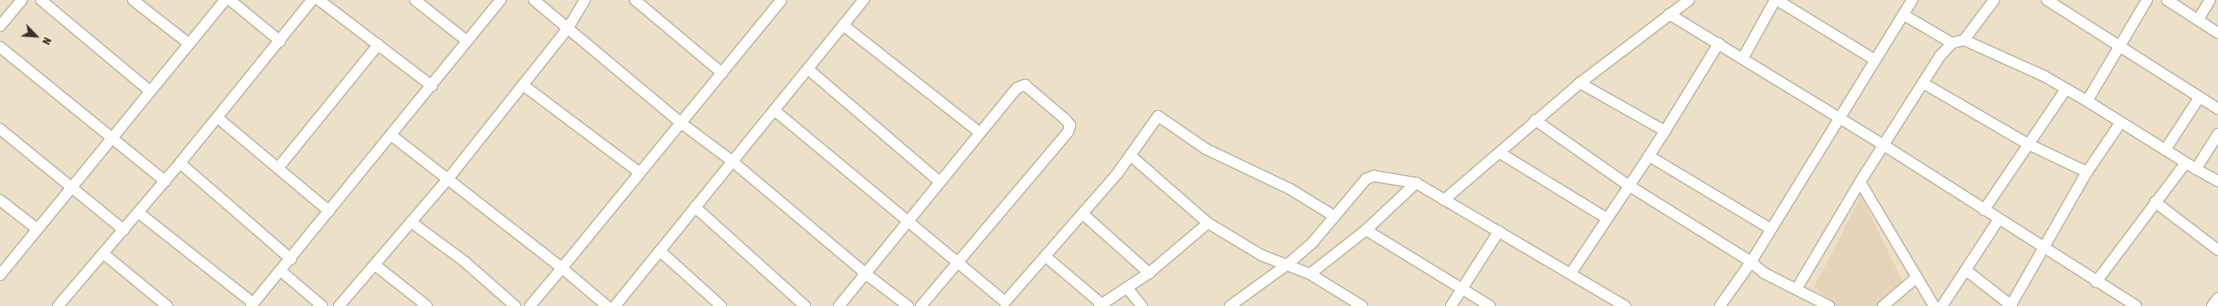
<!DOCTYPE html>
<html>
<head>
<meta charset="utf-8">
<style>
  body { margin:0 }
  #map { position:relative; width:2218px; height:306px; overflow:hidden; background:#ece0c9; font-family:"Asap Condensed",sans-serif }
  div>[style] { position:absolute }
  .built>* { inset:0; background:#e5d5b8 }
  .roads { filter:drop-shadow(1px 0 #c3b7a2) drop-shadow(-1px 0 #c3b7a2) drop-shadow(0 1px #c3b7a2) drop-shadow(0 -1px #c3b7a2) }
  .minor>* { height:10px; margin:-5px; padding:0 5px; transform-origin:5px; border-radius:5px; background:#fff }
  span { translate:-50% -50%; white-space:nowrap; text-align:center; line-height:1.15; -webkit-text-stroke:3.5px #f9edd6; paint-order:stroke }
  .north { position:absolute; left:16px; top:16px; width:40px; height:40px; -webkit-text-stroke:3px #f9edd6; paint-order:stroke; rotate:115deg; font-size:11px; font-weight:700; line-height:16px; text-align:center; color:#353128 }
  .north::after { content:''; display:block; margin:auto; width:14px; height:18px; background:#353128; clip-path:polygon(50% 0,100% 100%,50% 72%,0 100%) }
</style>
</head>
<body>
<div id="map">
  <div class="built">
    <i style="clip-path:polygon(1861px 196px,1905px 286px,1881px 306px,1835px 306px,1814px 287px)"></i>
  </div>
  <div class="roads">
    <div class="minor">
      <i style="left:41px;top:0;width:142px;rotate:39.9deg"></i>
      <i style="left:133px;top:0;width:70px;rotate:38deg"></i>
      <i style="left:230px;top:0;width:65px;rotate:39.4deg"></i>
      <i style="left:319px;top:0;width:142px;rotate:37.3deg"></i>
      <i style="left:415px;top:0;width:66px;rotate:38.3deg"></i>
      <i style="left:534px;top:0;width:192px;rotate:39.9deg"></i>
      <i style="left:681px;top:123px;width:64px;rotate:36.7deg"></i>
      <i style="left:732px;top:161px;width:175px;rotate:40.1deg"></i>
      <i style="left:866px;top:274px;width:53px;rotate:37.3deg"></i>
      <i style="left:635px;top:0;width:114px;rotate:40deg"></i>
      <i style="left:1777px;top:0;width:115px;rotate:31.5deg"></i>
      <i style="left:2047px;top:0;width:203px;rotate:32.5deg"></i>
      <i style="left:2147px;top:0;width:117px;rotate:120.7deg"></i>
      <i style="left:2087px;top:101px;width:128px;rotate:32deg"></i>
      <i style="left:2167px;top:0;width:61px;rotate:32.9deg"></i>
      <i style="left:1669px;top:14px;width:250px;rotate:31.4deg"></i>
      <i style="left:1882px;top:144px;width:301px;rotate:32.5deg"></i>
      <i style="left:1904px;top:15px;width:56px;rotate:30.3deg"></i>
      <i style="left:2198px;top:20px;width:23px;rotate:-59deg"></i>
      <i style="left:843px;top:25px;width:174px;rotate:38.2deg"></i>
      <i style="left:0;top:26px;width:34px;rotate:-50deg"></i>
      <i style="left:1964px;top:40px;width:88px;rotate:24.2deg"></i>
      <i style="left:2044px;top:76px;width:50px;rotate:30.2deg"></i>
      <i style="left:0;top:47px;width:213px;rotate:39.1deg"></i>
      <i style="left:1743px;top:58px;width:66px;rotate:-61.1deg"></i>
      <i style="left:808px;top:69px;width:174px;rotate:40.6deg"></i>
      <i style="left:1580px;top:83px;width:98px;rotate:29.5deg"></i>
      <i style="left:1665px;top:131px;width:30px;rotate:123deg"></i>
      <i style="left:1923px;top:83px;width:121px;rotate:30.2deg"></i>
      <i style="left:2028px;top:144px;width:65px;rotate:25.4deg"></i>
      <i style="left:523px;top:85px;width:146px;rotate:36.9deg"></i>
      <i style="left:774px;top:110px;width:300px;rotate:39.7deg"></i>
      <i style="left:1005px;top:302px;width:170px;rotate:-48.8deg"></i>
      <i style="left:1117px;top:174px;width:71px;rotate:-54.7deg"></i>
      <i style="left:1158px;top:116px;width:58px;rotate:34.5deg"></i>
      <i style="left:1206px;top:149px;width:93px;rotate:25.5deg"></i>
      <i style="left:1290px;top:189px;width:52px;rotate:31.5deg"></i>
      <i style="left:218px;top:118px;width:145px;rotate:40deg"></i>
      <i style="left:1535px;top:120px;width:113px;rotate:35deg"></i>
      <i style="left:1628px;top:185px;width:145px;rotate:32deg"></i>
      <i style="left:1751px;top:262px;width:54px;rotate:125.2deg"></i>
      <i style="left:0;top:129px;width:160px;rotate:39.2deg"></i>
      <i style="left:1665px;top:131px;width:103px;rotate:-58.5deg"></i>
      <i style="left:2218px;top:134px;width:41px;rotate:122.2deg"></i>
      <i style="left:2196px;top:169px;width:25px;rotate:29deg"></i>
      <i style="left:391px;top:135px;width:217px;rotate:37.9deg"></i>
      <i style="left:562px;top:268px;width:346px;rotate:-50.7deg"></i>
      <i style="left:2165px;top:150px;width:62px;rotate:-56.8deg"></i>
      <i style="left:1500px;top:153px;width:124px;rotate:31.5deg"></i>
      <i style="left:1130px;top:155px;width:103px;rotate:41.1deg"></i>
      <i style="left:1208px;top:223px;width:62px;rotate:31.1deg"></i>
      <i style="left:1261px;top:255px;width:53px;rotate:21.2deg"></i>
      <i style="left:1310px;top:274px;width:61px;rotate:31.6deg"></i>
      <i style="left:180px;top:163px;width:147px;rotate:40.9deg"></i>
      <i style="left:278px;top:168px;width:159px;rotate:-50.9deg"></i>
      <i style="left:0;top:200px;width:47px;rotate:38.1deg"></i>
      <i style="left:1444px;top:200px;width:179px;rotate:-40.7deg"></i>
      <i style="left:1580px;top:83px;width:137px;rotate:-37.3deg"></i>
      <i style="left:2155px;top:202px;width:79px;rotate:37.3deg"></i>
      <i style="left:695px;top:207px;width:148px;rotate:42deg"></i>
      <i style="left:1984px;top:210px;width:146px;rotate:-55.9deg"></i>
      <i style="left:139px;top:213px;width:145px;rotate:38.3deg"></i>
      <i style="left:1083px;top:214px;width:89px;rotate:41.8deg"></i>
      <i style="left:411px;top:222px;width:67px;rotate:36.5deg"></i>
      <i style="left:465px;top:262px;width:67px;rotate:41.3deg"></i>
      <i style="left:1366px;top:230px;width:145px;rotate:31.5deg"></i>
      <i style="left:660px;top:251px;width:82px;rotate:42deg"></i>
      <i style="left:104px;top:254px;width:82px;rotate:39.5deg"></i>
      <i style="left:1045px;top:256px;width:77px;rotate:40.3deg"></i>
      <i style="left:375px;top:265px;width:66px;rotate:38.3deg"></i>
      <i style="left:281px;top:271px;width:54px;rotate:40.5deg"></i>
      <i style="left:1967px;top:271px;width:57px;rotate:37.9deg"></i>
      <i style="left:1571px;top:273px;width:141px;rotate:-56.3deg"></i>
      <i style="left:1649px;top:156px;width:142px;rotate:30.9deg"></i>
      <i style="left:1310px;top:274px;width:71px;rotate:-38.2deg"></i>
      <i style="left:1366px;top:230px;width:69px;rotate:-43.2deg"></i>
      <i style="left:0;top:275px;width:355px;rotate:-50.7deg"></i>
      <i style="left:2096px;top:282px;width:148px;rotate:-53deg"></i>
      <i style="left:1797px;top:288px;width:123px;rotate:-59.3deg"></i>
      <i style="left:1128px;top:289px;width:22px;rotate:51deg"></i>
      <i style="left:2011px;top:305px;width:153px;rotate:-60.3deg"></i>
      <i style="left:2087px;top:172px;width:60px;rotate:-55.8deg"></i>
      <i style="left:58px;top:306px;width:188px;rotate:-49.5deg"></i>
      <i style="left:180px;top:163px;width:210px;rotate:-51deg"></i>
      <i style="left:251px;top:306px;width:395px;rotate:-50.8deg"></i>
      <i style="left:339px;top:306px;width:167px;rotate:-49.4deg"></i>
      <i style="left:448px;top:179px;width:193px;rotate:-51.5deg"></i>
      <i style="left:568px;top:28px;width:33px;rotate:-59deg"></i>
      <i style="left:530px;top:306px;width:50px;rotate:-49.9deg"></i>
      <i style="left:562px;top:268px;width:59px;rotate:40.2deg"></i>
      <i style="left:615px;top:306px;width:395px;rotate:-50.9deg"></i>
      <i style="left:839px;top:306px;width:281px;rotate:-50.8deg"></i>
      <i style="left:1017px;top:88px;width:9px;rotate:-21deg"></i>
      <i style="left:1025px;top:85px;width:52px;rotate:40.4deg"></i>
      <i style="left:1065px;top:119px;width:8px;rotate:50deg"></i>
      <i style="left:1070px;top:125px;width:7px;rotate:106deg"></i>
      <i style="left:1068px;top:132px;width:228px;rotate:130.2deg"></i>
      <i style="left:1099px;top:306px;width:60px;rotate:-33.4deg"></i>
      <i style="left:1149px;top:273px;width:77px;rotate:-40.3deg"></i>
      <i style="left:1230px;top:306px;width:72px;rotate:-35.9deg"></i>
      <i style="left:1288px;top:264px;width:33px;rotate:-41deg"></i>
      <i style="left:1313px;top:242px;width:82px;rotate:-49.9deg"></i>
      <i style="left:1366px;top:179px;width:9px;rotate:-21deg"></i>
      <i style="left:1374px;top:176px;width:43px;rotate:9.5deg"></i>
      <i style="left:1416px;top:183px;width:243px;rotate:30.5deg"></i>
      <i style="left:1451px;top:306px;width:89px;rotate:-57.4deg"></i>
      <i style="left:1829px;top:306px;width:73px;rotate:-153.1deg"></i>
      <i style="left:1764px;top:273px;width:17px;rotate:-140deg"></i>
      <i style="left:1751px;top:262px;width:308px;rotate:-58.4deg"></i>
      <i style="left:1883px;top:306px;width:43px;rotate:-40.3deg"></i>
      <i style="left:1934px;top:306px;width:144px;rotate:-120.8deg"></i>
      <i style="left:1860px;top:182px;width:149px;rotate:-57.6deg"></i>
      <i style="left:1940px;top:56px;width:18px;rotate:-47deg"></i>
      <i style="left:1952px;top:43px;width:12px;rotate:-14deg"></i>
      <i style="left:1964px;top:40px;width:50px;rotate:-53.1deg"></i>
      <i style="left:1942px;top:306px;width:104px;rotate:-56.8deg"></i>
      <i style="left:2212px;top:306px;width:10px;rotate:-53deg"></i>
    </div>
  </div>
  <div class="north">N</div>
</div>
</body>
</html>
